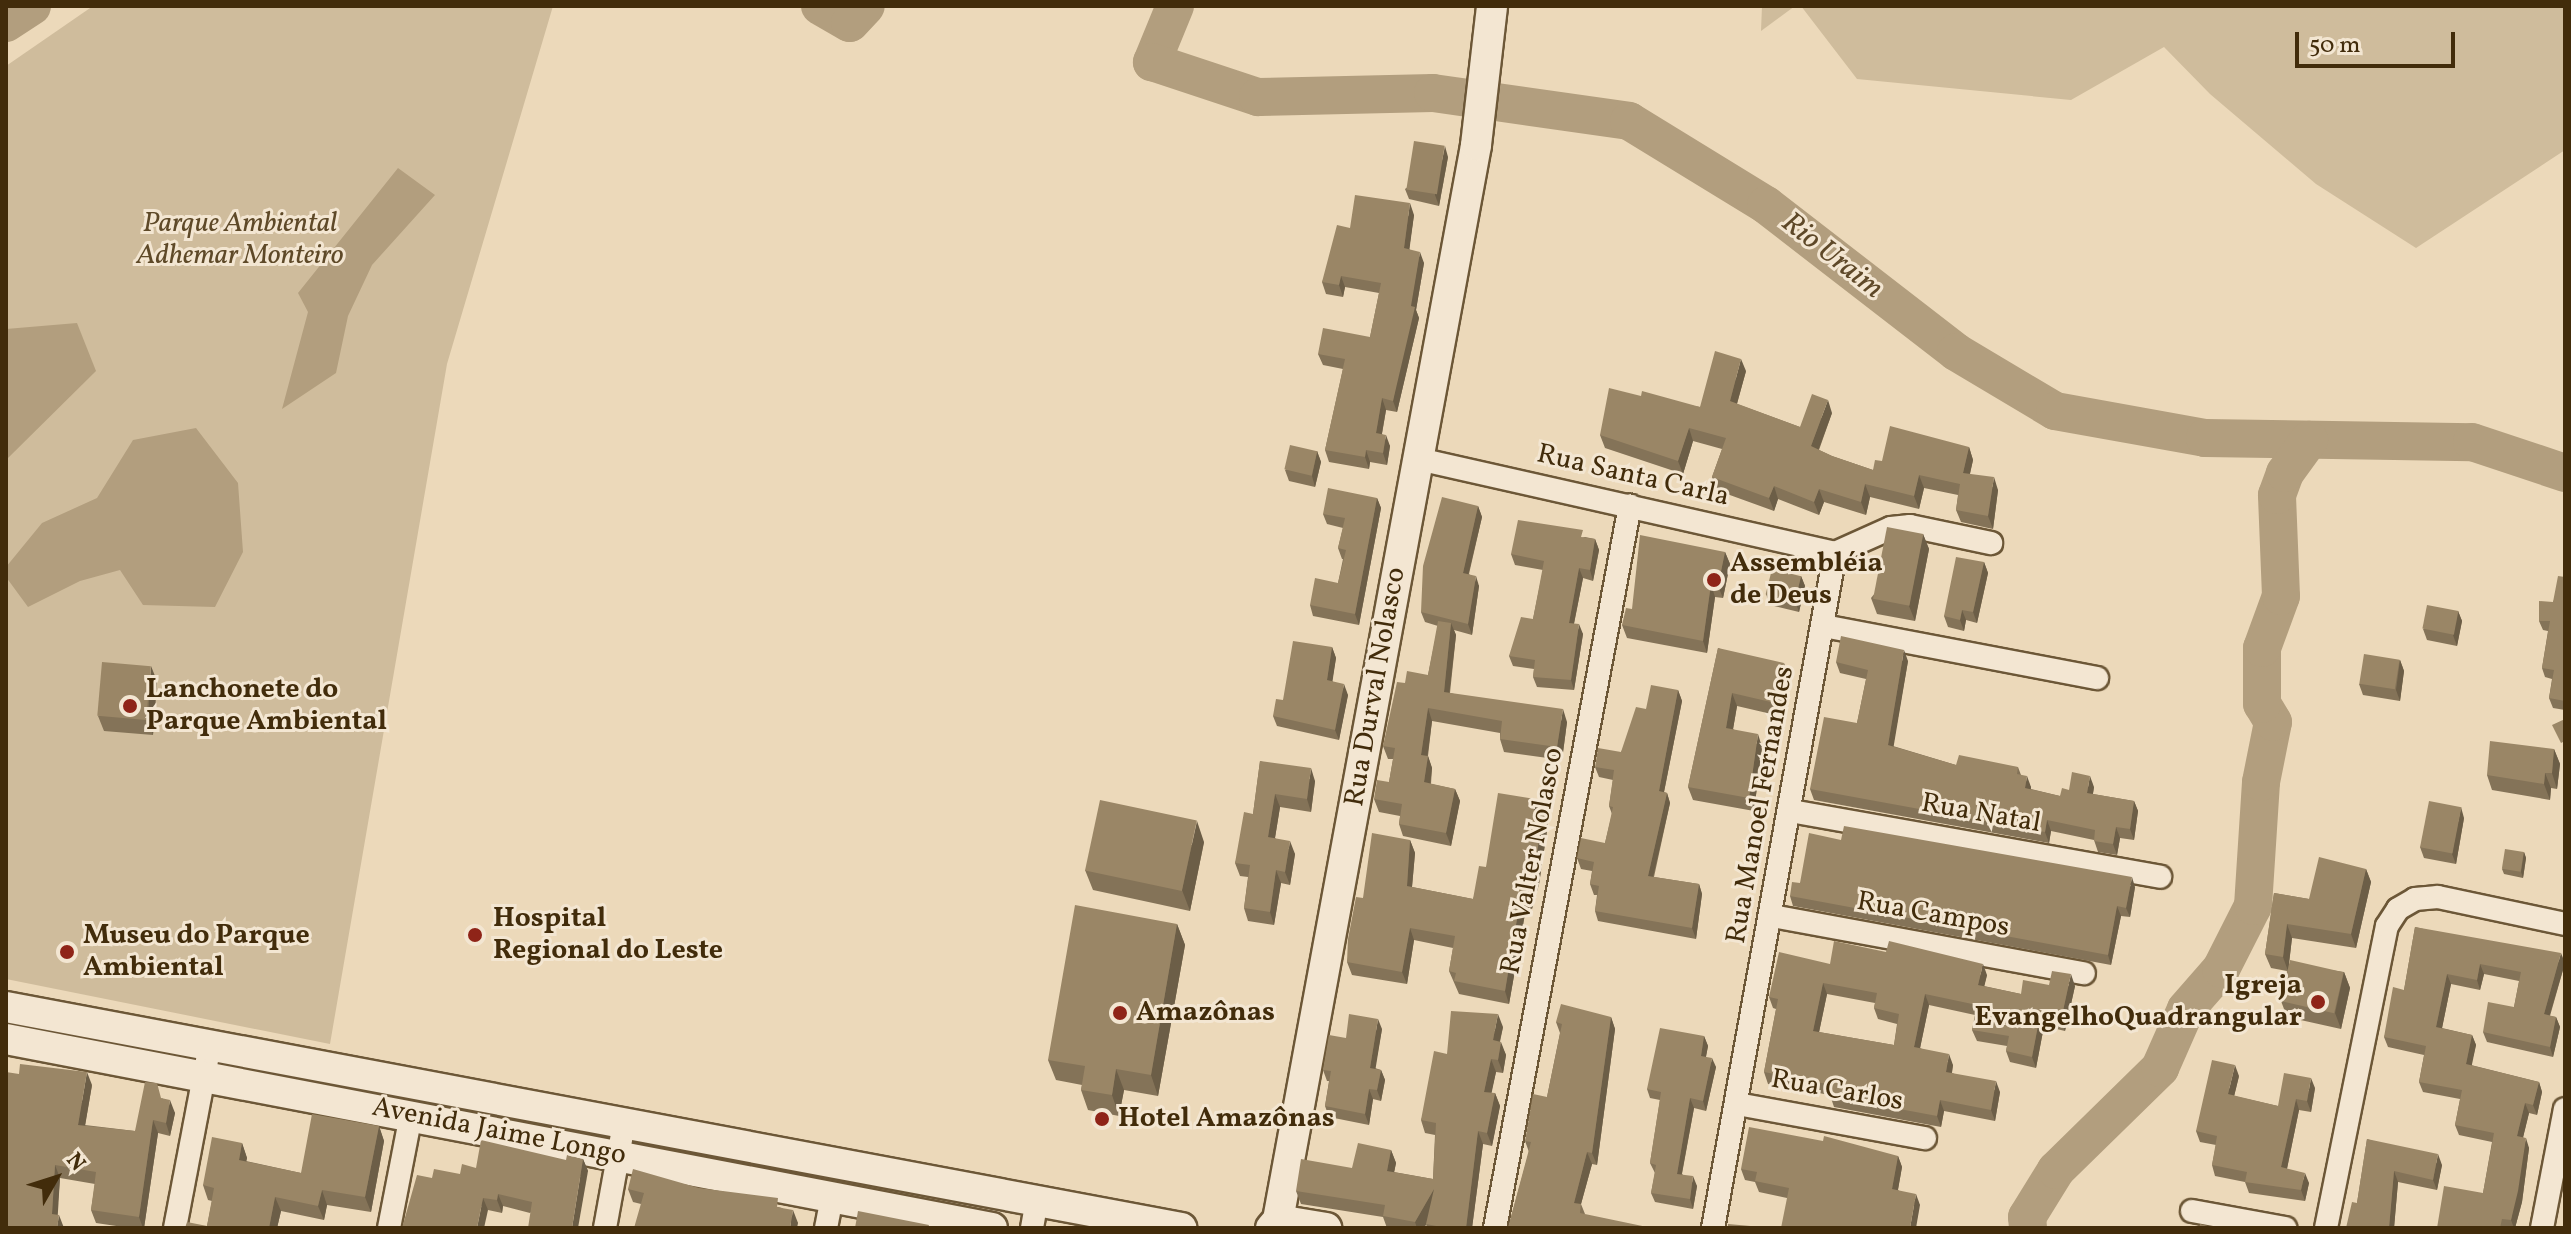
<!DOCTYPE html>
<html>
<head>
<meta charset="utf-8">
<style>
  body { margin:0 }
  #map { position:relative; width:2571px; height:1234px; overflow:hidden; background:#ecd9ba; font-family:Vollkorn,serif }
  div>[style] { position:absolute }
  .green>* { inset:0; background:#cfbc9c }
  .water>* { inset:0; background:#b29e7e }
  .river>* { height:38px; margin:-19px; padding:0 19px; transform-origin:19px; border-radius:19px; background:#b29e7e }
  .roads { filter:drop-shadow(2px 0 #6c5737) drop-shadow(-2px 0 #6c5737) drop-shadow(0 2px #6c5737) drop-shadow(0 -2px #6c5737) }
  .street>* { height:22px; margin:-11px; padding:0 11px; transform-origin:11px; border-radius:11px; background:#f3e6d2 }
  .secondary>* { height:30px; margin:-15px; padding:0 15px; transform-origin:15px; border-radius:15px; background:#f3e6d2 }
  .wall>* { inset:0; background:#847358 }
  .shaded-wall>* { inset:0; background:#6c5e47 }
  .building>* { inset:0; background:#9a8666; transform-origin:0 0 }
  .dots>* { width:22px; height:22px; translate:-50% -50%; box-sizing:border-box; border:4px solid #f3e6d2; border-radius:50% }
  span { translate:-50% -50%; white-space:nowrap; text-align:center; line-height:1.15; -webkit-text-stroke:6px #f3e6d2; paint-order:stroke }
  .park-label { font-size:28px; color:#5e4928; font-style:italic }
  .street-label { font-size:28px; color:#422c0b }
  .poi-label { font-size:28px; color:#422c0b; font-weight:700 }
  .left { translate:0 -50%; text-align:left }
  .right { translate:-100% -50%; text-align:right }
  .water-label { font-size:30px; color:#5e4828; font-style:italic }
  .frame { position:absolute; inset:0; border:8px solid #422c0b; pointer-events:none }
  .north { position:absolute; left:16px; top:1138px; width:80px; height:80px; -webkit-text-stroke:6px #f3e6d2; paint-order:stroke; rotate:51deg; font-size:22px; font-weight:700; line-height:32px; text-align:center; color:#422c0b }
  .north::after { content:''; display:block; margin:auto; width:28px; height:36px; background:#422c0b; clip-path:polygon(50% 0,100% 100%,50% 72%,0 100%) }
  .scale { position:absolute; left:2295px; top:32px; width:160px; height:36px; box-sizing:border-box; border:4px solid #422c0b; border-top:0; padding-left:10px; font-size:24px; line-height:28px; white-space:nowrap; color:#422c0b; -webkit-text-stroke:6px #f3e6d2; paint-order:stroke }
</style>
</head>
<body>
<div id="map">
  <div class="green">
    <i style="clip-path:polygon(93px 6px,553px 6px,447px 364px,330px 1044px,6px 979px,6px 66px)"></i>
    <i style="clip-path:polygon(1762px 6px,1795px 6px,1761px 31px)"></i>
    <i style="clip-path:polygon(1801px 6px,2565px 6px,2565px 150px,2416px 248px,2316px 184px,2210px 94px,2164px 47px,2071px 100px,1857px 79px)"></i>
  </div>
  <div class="water">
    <i style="clip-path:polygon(398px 168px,435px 195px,372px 265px,348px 316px,336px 373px,282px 409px,308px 312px,298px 293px)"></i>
    <i style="clip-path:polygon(77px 323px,96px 371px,6px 460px,6px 329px)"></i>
    <i style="clip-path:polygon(196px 428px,238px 483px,243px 552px,215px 607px,143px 605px,120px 570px,80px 581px,28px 607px,6px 577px,6px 567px,42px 523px,97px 498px,133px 440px)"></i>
  </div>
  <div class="river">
    <i style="left:820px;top:6px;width:34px;rotate:30deg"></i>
    <i style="left:850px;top:23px;width:23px;rotate:-47deg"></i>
    <i style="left:1175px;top:6px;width:61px;rotate:112.3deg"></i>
    <i style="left:1152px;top:62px;width:112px;rotate:18.3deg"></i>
    <i style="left:1258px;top:97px;width:175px;rotate:-1.3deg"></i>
    <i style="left:1433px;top:93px;width:198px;rotate:8.1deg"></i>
    <i style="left:1629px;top:121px;width:161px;rotate:31.5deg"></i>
    <i style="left:1766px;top:205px;width:240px;rotate:37.7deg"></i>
    <i style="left:1956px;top:352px;width:115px;rotate:30.8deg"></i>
    <i style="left:2055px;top:411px;width:152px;rotate:10.2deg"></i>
    <i style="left:2205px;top:438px;width:267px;rotate:0.9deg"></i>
    <i style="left:2472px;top:442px;width:98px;rotate:18.4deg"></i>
    <i style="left:6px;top:23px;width:31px;rotate:-33deg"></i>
    <i style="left:2028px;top:1228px;width:11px;rotate:-95deg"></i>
    <i style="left:2027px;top:1217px;width:55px;rotate:-58.3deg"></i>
    <i style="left:2056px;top:1170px;width:146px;rotate:-44.4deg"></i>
    <i style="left:2160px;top:1068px;width:64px;rotate:-66.2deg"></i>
    <i style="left:2186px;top:1009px;width:53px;rotate:-48.8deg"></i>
    <i style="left:2221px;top:969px;width:71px;rotate:-63.1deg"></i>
    <i style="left:2253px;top:906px;width:124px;rotate:-86.3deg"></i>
    <i style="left:2261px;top:782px;width:61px;rotate:-78.7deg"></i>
    <i style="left:2273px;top:722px;width:21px;rotate:-121deg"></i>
    <i style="left:2262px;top:704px;width:56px;rotate:-90deg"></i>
    <i style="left:2262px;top:648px;width:55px;rotate:-69.9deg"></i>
    <i style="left:2281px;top:596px;width:101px;rotate:-92.3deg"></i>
    <i style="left:2277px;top:495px;width:23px;rotate:-70deg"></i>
    <i style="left:2285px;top:473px;width:41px;rotate:-54deg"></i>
  </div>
  <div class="roads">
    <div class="street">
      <i style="left:1418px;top:459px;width:427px;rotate:12.7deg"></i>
      <i style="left:1824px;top:626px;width:278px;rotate:10.8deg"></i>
      <i style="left:1791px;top:811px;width:375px;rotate:10.1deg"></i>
      <i style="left:1772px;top:916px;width:317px;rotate:10.4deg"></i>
      <i style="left:1737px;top:1104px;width:191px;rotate:10.3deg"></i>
      <i style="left:2192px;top:1211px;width:95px;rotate:10.4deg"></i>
      <i style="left:175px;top:1228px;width:186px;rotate:-79.2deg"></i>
      <i style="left:389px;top:1228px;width:115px;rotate:-79deg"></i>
      <i style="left:605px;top:1228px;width:107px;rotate:-79.7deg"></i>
      <i style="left:826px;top:1228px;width:32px;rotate:-79deg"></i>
      <i style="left:1032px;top:1228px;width:29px;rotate:-80deg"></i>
      <i style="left:1495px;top:1228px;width:735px;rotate:-79.42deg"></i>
      <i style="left:1713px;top:1228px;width:686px;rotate:-79.75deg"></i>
      <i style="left:1835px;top:553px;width:61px;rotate:-24.1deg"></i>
      <i style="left:1891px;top:528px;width:19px;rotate:-6deg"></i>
      <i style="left:1910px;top:526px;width:83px;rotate:11.9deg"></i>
      <i style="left:2326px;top:1228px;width:308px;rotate:-78.6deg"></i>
      <i style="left:2387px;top:926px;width:20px;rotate:-57deg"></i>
      <i style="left:2398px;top:909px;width:20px;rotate:-30deg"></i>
      <i style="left:2415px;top:899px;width:23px;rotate:-5deg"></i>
      <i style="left:2438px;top:897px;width:130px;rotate:12deg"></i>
      <i style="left:2542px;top:1228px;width:121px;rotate:-79.1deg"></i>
    </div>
    <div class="secondary">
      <i style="left:6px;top:1007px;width:1196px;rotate:10.65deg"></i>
      <i style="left:6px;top:1039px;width:1004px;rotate:10.85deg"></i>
      <i style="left:1278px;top:1220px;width:49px;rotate:9.5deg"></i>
      <i style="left:1271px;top:1228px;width:11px;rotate:-49deg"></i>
      <i style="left:1278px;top:1220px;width:1093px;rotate:-79.56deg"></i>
      <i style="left:1476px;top:145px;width:140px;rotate:-83.4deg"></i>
    </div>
  </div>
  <div class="wall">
    <i style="clip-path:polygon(1448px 157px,1439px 206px,1409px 199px,1405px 189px)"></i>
    <i style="clip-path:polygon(1414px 215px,1409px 249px,1424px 263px,1416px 310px,1419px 318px,1397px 412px,1386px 410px,1382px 434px,1390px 446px,1387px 465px,1370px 462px,1369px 469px,1329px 462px,1325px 450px,1343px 369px,1323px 365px,1318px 354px,1370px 337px,1379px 293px,1345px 287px,1343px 297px,1326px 294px,1322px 282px,1350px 228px)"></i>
    <i style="clip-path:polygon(1746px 371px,1737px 404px,1800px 427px,1832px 413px,1819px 450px,1832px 456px,1873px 470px,1882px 461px,1969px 447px,1973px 460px,1970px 474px,1998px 490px,1993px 529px,1961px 522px,1956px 510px,1958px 495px,1924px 488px,1919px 509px,1870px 497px,1866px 515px,1824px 502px,1819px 515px,1778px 499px,1774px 511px,1716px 490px,1712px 477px,1722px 449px,1693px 441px,1683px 474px,1605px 448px,1600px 435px,1641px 396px,1700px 407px)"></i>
    <i style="clip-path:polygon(1317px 451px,1321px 462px,1315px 487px,1289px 481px,1285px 470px)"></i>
    <i style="clip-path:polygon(1377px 498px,1381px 508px,1359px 625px,1313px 616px,1310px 605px,1338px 583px,1343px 559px,1342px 559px,1338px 548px,1343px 528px,1327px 524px,1323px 514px)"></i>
    <i style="clip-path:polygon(1478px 506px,1482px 517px,1469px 574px,1479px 586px,1472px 635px,1454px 630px,1456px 635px,1450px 693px,1567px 722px,1562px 760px,1504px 752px,1500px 739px,1500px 733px,1432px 721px,1428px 756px,1432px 768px,1431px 784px,1455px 789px,1460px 801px,1451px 846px,1403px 836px,1399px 824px,1400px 816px,1379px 812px,1374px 799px,1389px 782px,1393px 759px,1388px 759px,1383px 746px,1405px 683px,1428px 675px,1438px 626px,1425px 622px,1421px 612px)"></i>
    <i style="clip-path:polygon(1923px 534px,1929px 549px,1915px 621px,1877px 614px,1871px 598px)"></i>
    <i style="clip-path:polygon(1585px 537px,1595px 539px,1599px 550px,1593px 581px,1583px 578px,1574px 624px,1583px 634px,1574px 690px,1537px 687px,1533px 677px,1534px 669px,1513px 666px,1509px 656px,1533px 619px,1543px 570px,1515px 565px,1511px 554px)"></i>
    <i style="clip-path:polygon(1725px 552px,1730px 564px,1723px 598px,1715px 597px,1707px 653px,1627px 638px,1622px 625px,1632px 609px)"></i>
    <i style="clip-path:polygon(1984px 562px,1988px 573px,1977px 623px,1966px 620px,1964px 631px,1948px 627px,1944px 616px)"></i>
    <i style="clip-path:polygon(1801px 576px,1805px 586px,1799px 612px,1770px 605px,1766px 594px)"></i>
    <i style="clip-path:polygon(2565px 577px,2565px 710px,2553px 708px,2549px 698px,2552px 679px,2545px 677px,2542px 668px,2548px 631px,2543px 630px,2539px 621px,2553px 602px)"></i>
    <i style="clip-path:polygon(2458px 611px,2462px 621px,2457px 646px,2427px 640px,2423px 629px)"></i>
    <i style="clip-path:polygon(1332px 647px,1336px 658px,1332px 681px,1348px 695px,1339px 740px,1277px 726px,1273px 716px,1283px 700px)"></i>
    <i style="clip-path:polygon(1718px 648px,1789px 676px,1780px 716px,1737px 706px,1733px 729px,1762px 747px,1754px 811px,1693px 800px,1688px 787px)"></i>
    <i style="clip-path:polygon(2400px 660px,2404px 671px,2400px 701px,2363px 695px,2359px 684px)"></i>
    <i style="clip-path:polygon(1908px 661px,1893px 746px,1956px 765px,2018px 767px,2021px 775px,2031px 787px,2031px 789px,2060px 796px,2069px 790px,2094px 787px,2093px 794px,2134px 801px,2138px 811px,2134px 840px,2120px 838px,2117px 855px,2098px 852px,2094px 840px,2051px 831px,2049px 843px,1814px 800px,1810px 789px,1857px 723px,1866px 679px,1840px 673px,1836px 662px)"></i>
    <i style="clip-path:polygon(157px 681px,153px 735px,104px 731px,98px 716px)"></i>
    <i style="clip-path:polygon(1678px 690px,1682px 701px,1664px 792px,1667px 793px,1670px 803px,1654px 877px,1699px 884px,1702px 894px,1696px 939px,1598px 921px,1595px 911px,1597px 895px,1594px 895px,1590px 884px,1592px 871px,1581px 869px,1577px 858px,1605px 843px,1612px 814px,1609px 806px,1613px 780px,1599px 777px,1595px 767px,1621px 752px,1646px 709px)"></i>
    <i style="clip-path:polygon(2554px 749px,2560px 764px,2557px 789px,2551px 788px,2550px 800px,2492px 790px,2487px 775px)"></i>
    <i style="clip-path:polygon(1260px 761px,1315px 781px,1311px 812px,1280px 807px,1275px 838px,1295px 854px,1290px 885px,1281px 883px,1274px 925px,1248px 921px,1244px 908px,1248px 877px,1240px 876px,1235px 863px,1253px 814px)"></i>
    <i style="clip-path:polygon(1535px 799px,1539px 811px,1548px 824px,1539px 884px,1532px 909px,1526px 908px,1509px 1004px,1459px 994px,1449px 971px,1453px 948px,1414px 940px,1407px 984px,1352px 975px,1347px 962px,1363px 898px,1410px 840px,1415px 853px,1412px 887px,1473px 899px,1486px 867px)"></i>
    <i style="clip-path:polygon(2464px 818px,2456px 864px,2424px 858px,2420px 847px)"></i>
    <i style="clip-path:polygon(1841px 840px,2135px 887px,2130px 917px,2121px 916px,2111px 965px,1793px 906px,1790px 896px,1800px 883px)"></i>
    <i style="clip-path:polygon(1204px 842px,1190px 911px,1093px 890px,1085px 870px)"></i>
    <i style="clip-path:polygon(2524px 852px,2526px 858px,2523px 878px,2504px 874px,2502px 869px)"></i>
    <i style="clip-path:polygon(2366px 869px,2371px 882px,2356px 948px,2292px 938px,2289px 964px,2344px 972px,2350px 988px,2341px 1029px,2287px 1017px,2281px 1001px,2287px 971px,2271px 968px,2265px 954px,2274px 893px,2309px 899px)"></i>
    <i style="clip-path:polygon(1177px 924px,1185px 945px,1158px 1096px,1124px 1090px,1119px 1116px,1088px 1110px,1081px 1090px,1082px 1085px,1056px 1080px,1048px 1060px)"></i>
    <i style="clip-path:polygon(2415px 927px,2565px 963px,2550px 1016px,2556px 1017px,2560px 1027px,2553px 1057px,2487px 1042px,2483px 1032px,2514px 1007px,2519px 981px,2484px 974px,2480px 990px,2451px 984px,2442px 1028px,2472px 1035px,2476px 1045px,2471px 1065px,2539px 1082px,2542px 1092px,2537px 1115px,2529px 1113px,2523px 1137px,2529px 1148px,2522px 1202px,2515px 1228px,2437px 1228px,2483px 1193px,2492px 1142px,2459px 1135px,2455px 1125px,2460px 1099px,2423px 1092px,2419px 1082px,2424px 1055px,2388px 1047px,2384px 1037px,2404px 990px)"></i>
    <i style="clip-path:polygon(evenodd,1830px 964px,1987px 975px,1984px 986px,2021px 994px,2049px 985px,2075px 986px,2065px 1031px,2044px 1026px,2036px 1068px,2010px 1062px,2006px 1051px,2007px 1046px,1977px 1041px,1972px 1030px,1975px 1015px,1929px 1005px,1920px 1048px,1953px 1065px,1952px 1073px,2000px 1092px,1995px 1121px,1944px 1111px,1941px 1127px,1834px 1107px,1830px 1095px,1768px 1084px,1764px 1072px,1776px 1009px,1773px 1008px,1769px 997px,1830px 964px,1827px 994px,1875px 1003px,1874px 1008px,1878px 1019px,1897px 1024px,1894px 1045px,1819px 1032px,1827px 994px)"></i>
    <i style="clip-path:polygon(1611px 1017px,1615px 1029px,1597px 1165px,1592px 1164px,1581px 1204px,1585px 1214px,1508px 1228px,1529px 1152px,1525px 1141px,1547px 1097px,1560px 1033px,1556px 1022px)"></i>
    <i style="clip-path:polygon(1503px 1027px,1500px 1042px,1506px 1055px,1503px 1073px,1496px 1072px,1491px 1093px,1495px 1093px,1500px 1106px,1492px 1146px,1483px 1144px,1472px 1228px,1427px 1228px,1426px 1224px,1424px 1228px,1387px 1228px,1383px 1217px,1301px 1204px,1296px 1191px,1352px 1168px,1391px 1150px,1396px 1163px,1394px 1172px,1433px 1179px,1435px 1135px,1425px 1133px,1421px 1120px,1447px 1054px)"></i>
    <i style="clip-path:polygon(1382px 1029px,1375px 1068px,1381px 1070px,1385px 1080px,1381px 1101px,1373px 1099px,1369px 1125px,1329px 1117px,1325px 1106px,1329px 1081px,1327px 1081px,1323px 1070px,1346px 1038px)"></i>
    <i style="clip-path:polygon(1704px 1036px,1708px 1046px,1706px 1057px,1716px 1067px,1706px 1111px,1694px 1108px,1682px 1174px,1697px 1186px,1693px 1209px,1655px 1202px,1651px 1193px,1655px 1173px,1650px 1163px,1660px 1100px,1650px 1098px,1647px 1089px)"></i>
    <i style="clip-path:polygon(2239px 1076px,2234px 1096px,2278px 1106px,2315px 1088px,2311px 1112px,2299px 1110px,2287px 1169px,2309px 1183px,2305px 1201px,2249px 1193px,2245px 1182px,2215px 1176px,2212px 1165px,2216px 1145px,2200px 1142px,2196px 1131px)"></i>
    <i style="clip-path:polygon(92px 1085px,85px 1125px,135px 1131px,162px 1098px,175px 1113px,170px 1136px,158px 1133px,144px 1228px,130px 1228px,96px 1223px,91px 1210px,95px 1184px,60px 1178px,57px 1215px,6px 1228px)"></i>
    <i style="clip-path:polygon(379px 1126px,384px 1141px,371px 1212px,327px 1205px,324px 1220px,281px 1211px,277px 1228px,185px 1228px,207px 1226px,212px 1201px,208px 1200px,203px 1185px,242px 1143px,247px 1158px,246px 1161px,301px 1173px)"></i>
    <i style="clip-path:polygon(2367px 1139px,2442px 1165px,2437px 1190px,2398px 1182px,2394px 1228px,2346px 1228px,2357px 1203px)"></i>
    <i style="clip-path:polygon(1898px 1156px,1902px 1167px,1898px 1190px,1920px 1205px,1787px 1198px,1759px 1192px,1755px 1182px,1745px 1180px,1741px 1169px)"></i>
    <i style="clip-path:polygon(583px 1159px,588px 1171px,530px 1213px,503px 1206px,502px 1213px,488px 1210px,432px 1178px,460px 1174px,476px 1168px)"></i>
    <i style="clip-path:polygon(699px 1188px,782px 1208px,798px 1223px,641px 1204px,633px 1202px,628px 1189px)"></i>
  </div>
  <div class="shaded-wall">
    <i style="clip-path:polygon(1445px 146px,1448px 157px,1439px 206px,1435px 195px)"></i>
    <i style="clip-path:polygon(1410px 203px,1414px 215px,1408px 260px,1404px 248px)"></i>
    <i style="clip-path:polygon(1420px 252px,1424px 263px,1416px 310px,1419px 318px,1397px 412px,1393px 401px)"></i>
    <i style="clip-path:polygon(1341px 276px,1345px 287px,1343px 297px,1339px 285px)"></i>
    <i style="clip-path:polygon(1741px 359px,1746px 371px,1734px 414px,1730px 401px)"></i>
    <i style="clip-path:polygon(1382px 398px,1386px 410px,1380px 444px,1376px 433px)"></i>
    <i style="clip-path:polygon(1828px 400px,1832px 413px,1815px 459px,1811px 446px)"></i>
    <i style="clip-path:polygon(1689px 428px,1693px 441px,1683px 474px,1678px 461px)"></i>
    <i style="clip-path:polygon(1386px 435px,1390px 446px,1387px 465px,1383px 453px)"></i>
    <i style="clip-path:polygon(1969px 447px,1973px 460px,1967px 486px,1963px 473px)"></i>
    <i style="clip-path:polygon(1366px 450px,1370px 462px,1369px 469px,1365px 457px)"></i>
    <i style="clip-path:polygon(1317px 451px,1321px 462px,1315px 487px,1312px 476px)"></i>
    <i style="clip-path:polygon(1919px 475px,1924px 488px,1919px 509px,1914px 496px)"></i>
    <i style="clip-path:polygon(1994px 477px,1998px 490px,1993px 529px,1988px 516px)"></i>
    <i style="clip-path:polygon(1865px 484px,1870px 497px,1866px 515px,1861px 502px)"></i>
    <i style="clip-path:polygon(1774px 486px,1778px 499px,1774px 511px,1769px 498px)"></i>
    <i style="clip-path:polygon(1819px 489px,1824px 502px,1819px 515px,1814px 502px)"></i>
    <i style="clip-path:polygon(1377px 498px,1381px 508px,1359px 625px,1355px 614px)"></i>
    <i style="clip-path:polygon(1478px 506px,1482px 517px,1466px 584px,1463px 573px)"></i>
    <i style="clip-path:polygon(1923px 534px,1929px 549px,1915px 621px,1909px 606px)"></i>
    <i style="clip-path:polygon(1595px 539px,1599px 550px,1593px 581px,1590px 570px)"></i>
    <i style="clip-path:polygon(1725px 552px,1730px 564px,1723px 598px,1718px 586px)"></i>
    <i style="clip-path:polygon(1984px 562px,1988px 573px,1977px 623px,1973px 612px)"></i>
    <i style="clip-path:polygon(1579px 568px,1583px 578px,1572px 633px,1569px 623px)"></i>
    <i style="clip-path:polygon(1476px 576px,1479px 586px,1472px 635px,1468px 624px)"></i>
    <i style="clip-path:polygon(1801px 576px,1805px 586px,1799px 612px,1795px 601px)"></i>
    <i style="clip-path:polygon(1711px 584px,1715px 597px,1707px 653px,1703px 641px)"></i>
    <i style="clip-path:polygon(1962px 610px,1966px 620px,1964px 631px,1960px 620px)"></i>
    <i style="clip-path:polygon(2458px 611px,2462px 621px,2457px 646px,2453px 635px)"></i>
    <i style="clip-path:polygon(1451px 623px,1456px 635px,1448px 704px,1444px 692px)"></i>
    <i style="clip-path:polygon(1579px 624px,1583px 634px,1574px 690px,1571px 680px)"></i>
    <i style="clip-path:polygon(1332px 647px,1336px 658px,1331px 691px,1327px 680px)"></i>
    <i style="clip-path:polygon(1904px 650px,1908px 661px,1892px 756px,1888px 745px)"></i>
    <i style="clip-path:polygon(2400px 660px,2404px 671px,2400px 701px,2396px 690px)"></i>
    <i style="clip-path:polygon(1784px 663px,1789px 676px,1780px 716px,1775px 703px)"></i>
    <i style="clip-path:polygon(151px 666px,157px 681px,153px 735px,148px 719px)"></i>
    <i style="clip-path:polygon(1344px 684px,1348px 695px,1339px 740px,1335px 730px)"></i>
    <i style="clip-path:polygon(1678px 690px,1682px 701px,1662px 802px,1659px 791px)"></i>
    <i style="clip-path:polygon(1732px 693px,1737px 706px,1731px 741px,1726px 728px)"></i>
    <i style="clip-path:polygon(1428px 708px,1432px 721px,1426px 767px,1421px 755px)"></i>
    <i style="clip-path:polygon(1563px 709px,1567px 722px,1562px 760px,1557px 747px)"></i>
    <i style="clip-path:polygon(1758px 734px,1762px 747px,1754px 811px,1749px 798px)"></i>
    <i style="clip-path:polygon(2554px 749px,2560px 764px,2557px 789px,2552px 773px)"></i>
    <i style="clip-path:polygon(1428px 756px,1432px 768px,1429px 795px,1424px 782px)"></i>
    <i style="clip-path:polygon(1311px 768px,1315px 781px,1311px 812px,1307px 799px)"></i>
    <i style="clip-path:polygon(2545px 773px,2551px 788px,2550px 800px,2544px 784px)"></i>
    <i style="clip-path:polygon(2027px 776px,2031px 787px,2029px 799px,2025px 788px)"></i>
    <i style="clip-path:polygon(2090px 776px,2094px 787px,2091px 804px,2087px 793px)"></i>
    <i style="clip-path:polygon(1455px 789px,1460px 801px,1451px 846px,1446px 833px)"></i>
    <i style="clip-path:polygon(1667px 793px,1670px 803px,1651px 886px,1648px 876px)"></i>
    <i style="clip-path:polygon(1275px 794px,1280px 807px,1273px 850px,1268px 837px)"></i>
    <i style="clip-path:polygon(1535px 799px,1540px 812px,1534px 810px)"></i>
    <i style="clip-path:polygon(2134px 801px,2138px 811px,2134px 840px,2130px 829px)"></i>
    <i style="clip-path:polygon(2461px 807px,2464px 818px,2456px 864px,2452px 854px)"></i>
    <i style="clip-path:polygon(1544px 811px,1548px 824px,1539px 884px,1532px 909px,1527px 896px)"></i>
    <i style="clip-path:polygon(2047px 820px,2051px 831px,2049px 843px,2045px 832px)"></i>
    <i style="clip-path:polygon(1197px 821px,1204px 842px,1190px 911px,1182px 890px)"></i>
    <i style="clip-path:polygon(2116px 827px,2120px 838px,2117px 855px,2113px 844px)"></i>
    <i style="clip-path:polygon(1410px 840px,1415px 853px,1411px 898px,1407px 886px)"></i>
    <i style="clip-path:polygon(1290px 841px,1295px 854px,1290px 885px,1285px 872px)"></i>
    <i style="clip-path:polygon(2524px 852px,2526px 858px,2523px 878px,2521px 872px)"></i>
    <i style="clip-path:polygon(2366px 869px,2371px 882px,2356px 948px,2351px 934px)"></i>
    <i style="clip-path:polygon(1276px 870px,1281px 883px,1274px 925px,1270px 912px)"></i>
    <i style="clip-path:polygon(2132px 877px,2135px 887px,2130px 917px,2126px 908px)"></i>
    <i style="clip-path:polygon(1699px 884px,1702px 894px,1696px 939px,1692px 928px)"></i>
    <i style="clip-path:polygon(1521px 895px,1526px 908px,1509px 1004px,1505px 991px)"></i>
    <i style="clip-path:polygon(2117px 906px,2121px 916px,2111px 965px,2108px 955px)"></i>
    <i style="clip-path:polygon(1177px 924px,1185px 945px,1158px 1096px,1151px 1075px)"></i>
    <i style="clip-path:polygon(2287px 924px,2292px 938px,2288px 971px,2283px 957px)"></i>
    <i style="clip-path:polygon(1410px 928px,1414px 940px,1407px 984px,1402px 972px)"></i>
    <i style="clip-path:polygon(2561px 953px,2565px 963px,2547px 1024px,2544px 1014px)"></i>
    <i style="clip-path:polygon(1983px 964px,1987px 975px,1982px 996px,1978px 985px)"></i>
    <i style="clip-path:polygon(2480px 964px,2484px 974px,2480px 990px,2477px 980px)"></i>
    <i style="clip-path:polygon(2344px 972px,2350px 988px,2341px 1029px,2335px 1013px)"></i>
    <i style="clip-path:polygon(2071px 974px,2075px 986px,2065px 1031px,2061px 1020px)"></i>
    <i style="clip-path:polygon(2447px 974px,2451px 984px,2440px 1038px,2436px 1027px)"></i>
    <i style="clip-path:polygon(1823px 983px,1827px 994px,1817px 1042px,1813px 1031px)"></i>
    <i style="clip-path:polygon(1925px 994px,1929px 1005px,1918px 1058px,1914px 1047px)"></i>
    <i style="clip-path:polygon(1498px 1014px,1503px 1027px,1497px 1053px,1493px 1040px)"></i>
    <i style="clip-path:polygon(2040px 1015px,2044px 1026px,2036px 1068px,2032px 1057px)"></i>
    <i style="clip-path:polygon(1611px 1017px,1615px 1029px,1597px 1165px,1592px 1153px)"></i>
    <i style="clip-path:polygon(2556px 1017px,2560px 1027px,2553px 1057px,2550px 1047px)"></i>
    <i style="clip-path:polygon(1378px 1019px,1382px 1029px,1374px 1078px,1370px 1068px)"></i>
    <i style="clip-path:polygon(2472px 1035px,2476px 1045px,2470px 1074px,2466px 1064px)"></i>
    <i style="clip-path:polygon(1704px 1036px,1708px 1046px,1704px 1066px,1701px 1056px)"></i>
    <i style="clip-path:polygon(1501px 1042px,1506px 1055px,1503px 1073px,1498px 1060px)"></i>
    <i style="clip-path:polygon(1949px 1054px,1953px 1065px,1950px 1083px,1946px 1072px)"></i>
    <i style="clip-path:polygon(1712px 1058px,1716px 1067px,1706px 1111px,1703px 1101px)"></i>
    <i style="clip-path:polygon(1491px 1059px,1496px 1072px,1489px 1105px,1484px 1092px)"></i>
    <i style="clip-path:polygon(2235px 1065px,2239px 1076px,2232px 1105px,2228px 1094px)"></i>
    <i style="clip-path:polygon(1116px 1069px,1124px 1090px,1119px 1116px,1112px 1095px)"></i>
    <i style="clip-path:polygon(1381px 1070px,1385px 1080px,1381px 1101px,1377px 1090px)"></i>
    <i style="clip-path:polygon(87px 1072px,92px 1085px,83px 1138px,78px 1125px)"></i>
    <i style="clip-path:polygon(2311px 1078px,2315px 1088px,2311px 1112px,2307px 1101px)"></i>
    <i style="clip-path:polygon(1996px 1081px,2000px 1092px,1995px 1121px,1991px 1110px)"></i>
    <i style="clip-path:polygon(2539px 1082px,2542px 1092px,2537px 1115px,2533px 1105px)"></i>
    <i style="clip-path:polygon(1369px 1089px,1373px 1099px,1369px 1125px,1365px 1114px)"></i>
    <i style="clip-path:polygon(1495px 1093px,1500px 1106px,1492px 1146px,1487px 1133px)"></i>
    <i style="clip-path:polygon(1690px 1098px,1694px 1108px,1680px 1183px,1677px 1174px)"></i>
    <i style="clip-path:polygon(2296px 1099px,2299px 1110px,2285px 1178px,2281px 1167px)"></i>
    <i style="clip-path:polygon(170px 1100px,175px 1113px,170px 1136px,166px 1123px)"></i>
    <i style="clip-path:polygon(1940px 1100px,1944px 1111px,1941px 1127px,1937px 1116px)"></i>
    <i style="clip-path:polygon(2525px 1103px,2529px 1113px,2521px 1146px,2517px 1136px)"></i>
    <i style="clip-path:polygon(153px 1120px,158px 1133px,144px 1228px,143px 1228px,139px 1217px)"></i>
    <i style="clip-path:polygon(379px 1126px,384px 1141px,371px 1212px,365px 1197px)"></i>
    <i style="clip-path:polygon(1478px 1131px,1483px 1144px,1472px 1228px,1466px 1228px)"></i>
    <i style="clip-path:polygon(2526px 1138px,2529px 1148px,2522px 1202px,2515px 1228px,2514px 1228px,2511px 1220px)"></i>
    <i style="clip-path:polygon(242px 1143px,247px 1158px,244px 1174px,239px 1160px)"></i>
    <i style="clip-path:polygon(1391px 1150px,1396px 1163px,1392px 1183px,1387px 1171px)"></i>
    <i style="clip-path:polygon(1587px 1152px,1592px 1164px,1578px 1215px,1574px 1203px)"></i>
    <i style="clip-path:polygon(2438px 1154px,2442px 1165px,2437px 1190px,2433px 1180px)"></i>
    <i style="clip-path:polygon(1898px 1156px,1902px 1167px,1896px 1200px,1892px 1189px)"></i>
    <i style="clip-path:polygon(583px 1159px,588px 1171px,578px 1228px,572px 1228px)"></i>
    <i style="clip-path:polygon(55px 1165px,60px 1178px,57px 1227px,52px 1214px)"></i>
    <i style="clip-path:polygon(2394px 1171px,2398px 1182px,2394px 1228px,2389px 1228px)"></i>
    <i style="clip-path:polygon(2305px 1173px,2309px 1183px,2305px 1201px,2301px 1190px)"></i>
    <i style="clip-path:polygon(1693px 1176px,1697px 1186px,1693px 1209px,1690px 1199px)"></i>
    <i style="clip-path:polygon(1434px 1189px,1439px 1202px,1424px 1228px,1417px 1228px,1415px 1222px)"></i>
    <i style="clip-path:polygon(322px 1190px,327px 1205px,324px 1220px,318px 1206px)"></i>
    <i style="clip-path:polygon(498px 1194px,503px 1206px,502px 1213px,497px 1200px)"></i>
    <i style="clip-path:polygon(1916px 1194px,1920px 1205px,1916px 1228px,1910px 1228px)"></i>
    <i style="clip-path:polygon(275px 1197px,281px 1211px,277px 1228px,269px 1228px)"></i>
    <i style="clip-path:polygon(483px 1198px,488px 1210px,484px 1228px,477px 1228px)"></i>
    <i style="clip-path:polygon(793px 1210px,798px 1223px,797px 1228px,790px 1228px)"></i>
    <i style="clip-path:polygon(59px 1215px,64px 1228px,57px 1228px)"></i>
  </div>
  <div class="building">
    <i style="left:1414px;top:141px;width:31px;height:49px;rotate:9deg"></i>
    <i style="clip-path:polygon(1355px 195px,1410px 203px,1404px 248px,1420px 252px,1411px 306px,1415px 307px,1393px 401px,1382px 398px,1376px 433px,1386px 435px,1383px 453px,1366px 450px,1365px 457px,1325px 450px,1345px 359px,1318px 354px,1323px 328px,1370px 337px,1381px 283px,1341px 276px,1339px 285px,1322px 282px,1337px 225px,1350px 228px)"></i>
    <i style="clip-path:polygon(1715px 351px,1741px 359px,1730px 401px,1800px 427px,1812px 394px,1828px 400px,1811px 446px,1832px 456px,1873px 470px,1875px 460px,1882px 461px,1890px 426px,1969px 447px,1963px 473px,1994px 477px,1988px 516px,1956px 510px,1960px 484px,1919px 475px,1914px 496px,1865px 484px,1861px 502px,1819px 489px,1814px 502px,1774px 486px,1769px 498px,1712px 477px,1726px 438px,1689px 428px,1678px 461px,1600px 435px,1609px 388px,1641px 396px,1642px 391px,1700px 407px)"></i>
    <i style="left:1290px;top:445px;width:28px;height:25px;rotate:13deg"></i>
    <i style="clip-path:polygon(1328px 488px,1377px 498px,1355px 614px,1310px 605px,1315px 578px,1338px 583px,1346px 550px,1338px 548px,1345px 518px,1323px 514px)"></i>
    <i style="clip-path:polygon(1442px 497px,1478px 506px,1463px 573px,1476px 576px,1468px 624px,1421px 612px,1423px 566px)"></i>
    <i style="clip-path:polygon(1518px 520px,1583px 530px,1581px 537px,1595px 539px,1590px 570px,1579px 568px,1569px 623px,1579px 624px,1571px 680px,1533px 677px,1535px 660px,1509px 656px,1521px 617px,1533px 619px,1544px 561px,1511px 554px)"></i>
    <i style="left:1887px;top:527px;width:37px;height:73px;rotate:11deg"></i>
    <i style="clip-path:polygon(1640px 535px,1725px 552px,1718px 586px,1711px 584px,1703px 641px,1622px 625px,1626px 608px,1632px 609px)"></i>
    <i style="clip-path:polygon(1956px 557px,1984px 562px,1973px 612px,1962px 610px,1960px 620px,1944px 616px)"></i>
    <i style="left:1772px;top:569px;width:30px;height:26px;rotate:14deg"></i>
    <i style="clip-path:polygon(2558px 576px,2565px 577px,2565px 701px,2549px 698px,2554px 670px,2542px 668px,2550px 621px,2539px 621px,2539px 601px,2553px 602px)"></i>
    <i style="left:2427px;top:605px;width:32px;height:24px;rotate:11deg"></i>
    <i style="clip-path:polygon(1438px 621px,1451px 623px,1444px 692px,1563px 709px,1557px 747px,1500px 739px,1502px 721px,1428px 708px,1421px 755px,1428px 756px,1424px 782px,1455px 789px,1446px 833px,1399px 824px,1402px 804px,1374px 799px,1377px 780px,1389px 782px,1395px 748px,1383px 746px,1397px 682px,1405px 683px,1407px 671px,1428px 675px)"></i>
    <i style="clip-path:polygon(1841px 636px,1904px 650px,1888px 745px,1956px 765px,1959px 755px,2018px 767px,2017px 774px,2027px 776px,2025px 788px,2060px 796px,2062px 788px,2069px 790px,2072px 772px,2090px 776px,2087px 793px,2134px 801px,2130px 829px,2116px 827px,2113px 844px,2094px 841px,2095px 830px,2047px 820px,2045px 832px,1810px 789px,1824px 717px,1857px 723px,1868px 670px,1836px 662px)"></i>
    <i style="clip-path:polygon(1293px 641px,1332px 647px,1327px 680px,1344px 684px,1335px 730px,1273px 716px,1276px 699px,1283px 700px)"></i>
    <i style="clip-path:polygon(1718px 648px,1784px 663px,1775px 703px,1732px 693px,1726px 728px,1758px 734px,1749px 798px,1688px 787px)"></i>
    <i style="left:2364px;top:654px;width:36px;height:30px;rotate:9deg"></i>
    <i style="left:102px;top:662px;width:49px;height:54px;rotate:5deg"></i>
    <i style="clip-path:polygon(1651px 685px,1678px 690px,1659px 791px,1667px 793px,1648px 876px,1699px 884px,1692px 928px,1595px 911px,1599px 886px,1590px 884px,1594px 862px,1577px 858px,1581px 838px,1605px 843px,1613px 807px,1609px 806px,1614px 770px,1595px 767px,1598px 748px,1621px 752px,1636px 707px,1646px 709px)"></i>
    <i style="clip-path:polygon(2565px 719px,2565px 741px,2561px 743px,2552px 725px)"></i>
    <i style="clip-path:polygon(2490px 741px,2554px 749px,2552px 773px,2545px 773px,2544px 784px,2487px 775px)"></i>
    <i style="clip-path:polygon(1260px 761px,1311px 768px,1307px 799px,1275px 794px,1268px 837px,1290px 841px,1285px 872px,1276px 870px,1270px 912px,1244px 908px,1250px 865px,1235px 863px,1244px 812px,1253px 814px)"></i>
    <i style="clip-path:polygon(1498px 793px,1535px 799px,1534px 810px,1544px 811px,1534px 871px,1527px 896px,1521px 895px,1505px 991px,1454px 981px,1456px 973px,1449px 971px,1455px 936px,1410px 928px,1402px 972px,1347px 962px,1348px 939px,1356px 897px,1363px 898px,1372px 833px,1410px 840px,1407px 886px,1473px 899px,1479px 866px,1486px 867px)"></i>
    <i style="left:1100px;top:800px;width:99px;height:72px;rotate:12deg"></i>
    <i style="left:2429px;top:801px;width:33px;height:47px;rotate:11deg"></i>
    <i style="clip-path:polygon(1844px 826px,2132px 877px,2126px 908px,2117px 906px,2108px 955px,1790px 896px,1792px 882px,1800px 883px,1809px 833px,1841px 840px)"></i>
    <i style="left:2505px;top:849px;width:19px;height:20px;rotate:9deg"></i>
    <i style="clip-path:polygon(2319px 857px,2366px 869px,2351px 934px,2287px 924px,2283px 957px,2265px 954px,2274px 893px,2309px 899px)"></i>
    <i style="clip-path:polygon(1075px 905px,1177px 924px,1151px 1075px,1116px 1069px,1112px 1095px,1081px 1090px,1085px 1066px,1048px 1060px)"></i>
    <i style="clip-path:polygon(2415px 927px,2561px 953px,2544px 1014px,2556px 1017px,2550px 1047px,2483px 1032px,2488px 1002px,2514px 1007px,2521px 972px,2480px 964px,2477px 980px,2447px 974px,2436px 1027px,2472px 1035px,2466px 1064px,2539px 1082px,2533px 1105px,2525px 1103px,2517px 1136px,2526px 1138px,2518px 1191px,2511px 1220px,2502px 1219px,2500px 1228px,2437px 1228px,2444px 1186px,2483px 1193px,2494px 1133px,2455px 1125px,2462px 1090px,2419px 1082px,2426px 1046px,2384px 1037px,2393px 987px,2404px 990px)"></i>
    <i style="clip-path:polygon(evenodd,1834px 941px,1886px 952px,1889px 941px,1983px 964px,1978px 985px,2021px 994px,2023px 980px,2049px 985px,2052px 971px,2071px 974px,2061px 1020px,2040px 1015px,2032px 1057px,2006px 1051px,2009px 1036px,1972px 1030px,1977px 1005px,1925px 994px,1914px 1047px,1949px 1054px,1946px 1072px,1996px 1081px,1991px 1110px,1940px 1100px,1937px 1116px,1830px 1096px,1832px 1085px,1764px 1072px,1778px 999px,1769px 997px,1779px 952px,1830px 964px,1834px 941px,1823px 983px,1877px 993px,1874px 1008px,1899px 1014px,1894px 1045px,1813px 1031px,1823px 983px)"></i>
    <i style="left:2290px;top:960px;width:55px;height:42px;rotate:13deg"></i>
    <i style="clip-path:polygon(1561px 1004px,1611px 1017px,1592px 1153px,1587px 1152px,1574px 1203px,1581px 1204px,1580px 1213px,1652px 1228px,1508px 1228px,1531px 1142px,1525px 1141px,1533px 1094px,1547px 1097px,1562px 1024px,1556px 1022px)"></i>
    <i style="clip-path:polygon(1451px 1011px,1498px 1014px,1493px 1040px,1501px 1042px,1498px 1060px,1491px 1059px,1484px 1092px,1495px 1093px,1487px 1133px,1478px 1131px,1466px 1228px,1446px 1228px,1426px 1224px,1434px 1189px,1415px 1222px,1383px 1216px,1385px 1205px,1296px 1191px,1301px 1159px,1352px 1168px,1358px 1143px,1391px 1150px,1387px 1171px,1433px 1179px,1436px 1123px,1421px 1120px,1434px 1051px,1447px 1054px)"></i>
    <i style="clip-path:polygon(1349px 1014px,1378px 1019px,1370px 1068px,1381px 1070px,1377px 1090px,1369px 1089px,1365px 1114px,1325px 1106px,1331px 1071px,1323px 1070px,1329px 1035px,1346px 1038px)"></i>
    <i style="clip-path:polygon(1660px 1028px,1704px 1036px,1701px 1056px,1712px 1058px,1703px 1101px,1690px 1098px,1677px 1174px,1693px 1176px,1690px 1199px,1651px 1193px,1656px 1165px,1650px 1163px,1661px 1092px,1647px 1089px)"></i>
    <i style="clip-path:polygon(2212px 1060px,2235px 1065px,2228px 1094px,2278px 1106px,2284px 1073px,2311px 1078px,2307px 1101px,2296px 1099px,2281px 1167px,2305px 1173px,2301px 1190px,2245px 1182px,2247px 1172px,2212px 1165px,2217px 1136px,2196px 1131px)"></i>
    <i style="clip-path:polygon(20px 1064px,87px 1072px,78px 1125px,135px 1131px,145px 1082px,157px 1083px,161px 1098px,170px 1100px,166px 1123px,153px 1120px,139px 1217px,91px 1210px,96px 1172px,55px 1165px,52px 1214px,59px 1215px,57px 1228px,6px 1228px,6px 1072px,19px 1074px)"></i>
    <i style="clip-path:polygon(312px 1114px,379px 1126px,365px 1197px,322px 1190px,318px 1206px,275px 1197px,269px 1228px,185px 1228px,187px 1222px,207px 1226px,214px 1188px,203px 1185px,212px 1137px,242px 1143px,239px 1160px,301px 1173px)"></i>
    <i style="clip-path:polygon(1749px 1127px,1823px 1141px,1824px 1136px,1898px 1156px,1892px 1189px,1916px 1194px,1910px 1228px,1781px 1228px,1789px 1188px,1755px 1181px,1757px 1172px,1741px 1169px)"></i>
    <i style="clip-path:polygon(2367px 1139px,2438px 1154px,2433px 1180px,2394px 1171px,2389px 1228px,2346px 1228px,2352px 1202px,2357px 1203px)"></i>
    <i style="clip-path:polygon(481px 1140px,566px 1160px,567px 1155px,583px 1159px,572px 1228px,528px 1228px,532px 1202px,498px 1194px,497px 1200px,483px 1198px,477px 1228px,402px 1228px,417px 1175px,432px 1178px,434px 1169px,460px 1174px,462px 1164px,476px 1168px)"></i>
    <i style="clip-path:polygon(633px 1169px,699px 1188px,778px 1198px,777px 1207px,793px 1210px,790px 1228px,634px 1228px,644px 1193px,628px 1189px)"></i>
    <i style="clip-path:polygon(858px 1211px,929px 1225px,928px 1228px,855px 1228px)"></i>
    <i style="clip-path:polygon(1728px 1224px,1773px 1228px,1728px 1228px)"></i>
    <i style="clip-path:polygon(2200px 1224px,2216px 1228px,2199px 1228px)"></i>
  </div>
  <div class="dots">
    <i style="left:1714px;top:580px;background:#8f2418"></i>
    <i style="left:130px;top:706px;background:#8f2418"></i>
    <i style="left:475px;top:935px;background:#8f2418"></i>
    <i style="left:67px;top:952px;background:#8f2418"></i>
    <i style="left:2318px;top:1002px;background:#8f2418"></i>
    <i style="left:1120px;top:1013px;background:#8f2418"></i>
    <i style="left:1102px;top:1119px;background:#8f2418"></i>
  </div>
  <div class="park-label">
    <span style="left:240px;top:240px">Parque Ambiental<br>Adhemar Monteiro</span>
  </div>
  <div class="street-label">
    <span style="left:1633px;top:476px;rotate:13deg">Rua Santa Carla</span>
    <span style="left:1376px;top:687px;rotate:-80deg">Rua Durval Nolasco</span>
    <span style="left:1761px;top:805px;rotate:-80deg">Rua Manoel Fernandes</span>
    <span style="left:1981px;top:814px;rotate:10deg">Rua Natal</span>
    <span style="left:1533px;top:861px;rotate:-79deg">Rua Valter Nolasco</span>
    <span style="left:1933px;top:915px;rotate:10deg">Rua Campos</span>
    <span style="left:1837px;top:1091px;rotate:10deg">Rua Carlos</span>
    <span style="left:499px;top:1132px;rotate:11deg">Avenida Jaime Longo</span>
  </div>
  <div class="poi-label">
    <span class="left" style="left:1730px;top:580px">Assembléia<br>de Deus</span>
    <span class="left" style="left:146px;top:706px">Lanchonete do<br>Parque Ambiental</span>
    <span class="left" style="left:493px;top:935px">Hospital<br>Regional do Leste</span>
    <span class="left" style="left:83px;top:952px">Museu do Parque<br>Ambiental</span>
    <span class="right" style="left:2302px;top:1002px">Igreja<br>EvangelhoQuadrangular</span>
    <span class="left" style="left:1136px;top:1013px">Amazônas</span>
    <span class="left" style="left:1118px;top:1119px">Hotel Amazônas</span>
  </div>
  <div class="water-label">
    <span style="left:1832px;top:256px;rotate:38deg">Rio Uraim</span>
  </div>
  <div class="frame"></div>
  <div class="north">N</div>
  <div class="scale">50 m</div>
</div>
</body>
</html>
